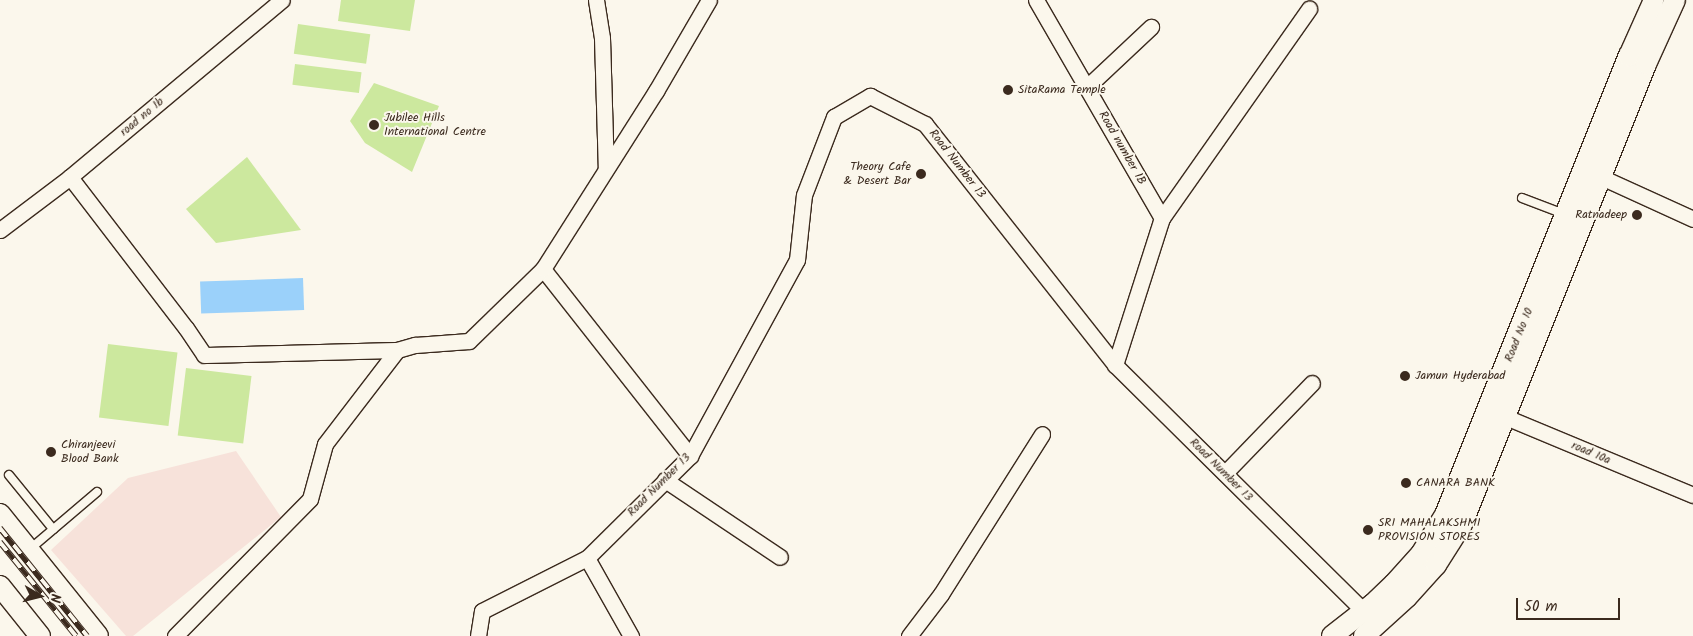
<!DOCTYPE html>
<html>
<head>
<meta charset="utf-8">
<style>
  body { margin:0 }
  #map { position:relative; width:1693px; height:636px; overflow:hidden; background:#fbf7ec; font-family:Kalam,sans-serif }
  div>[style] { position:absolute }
  .built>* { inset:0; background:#f7e2da }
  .green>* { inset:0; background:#cce89e; transform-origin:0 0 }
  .water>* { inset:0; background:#9bd1fa; transform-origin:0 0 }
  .roads { filter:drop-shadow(1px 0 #3b2a1e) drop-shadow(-1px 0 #3b2a1e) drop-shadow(0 1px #3b2a1e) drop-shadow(0 -1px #3b2a1e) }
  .lane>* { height:8px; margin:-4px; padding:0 4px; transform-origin:4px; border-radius:4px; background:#fbf7ec }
  .street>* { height:15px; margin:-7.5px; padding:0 7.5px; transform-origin:7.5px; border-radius:7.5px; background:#fbf7ec }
  .secondary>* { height:20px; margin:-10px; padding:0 10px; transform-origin:10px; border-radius:10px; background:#fbf7ec }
  .rail>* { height:5.5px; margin-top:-2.75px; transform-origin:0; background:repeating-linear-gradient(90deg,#fbf7ec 0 11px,#3b2a1e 0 22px); box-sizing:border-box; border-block:1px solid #3b2a1e }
  .dots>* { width:14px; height:14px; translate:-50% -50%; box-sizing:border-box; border:2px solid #fbf7ec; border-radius:50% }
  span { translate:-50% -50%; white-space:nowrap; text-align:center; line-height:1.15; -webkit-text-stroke:4px #fbf7ec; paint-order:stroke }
  .poi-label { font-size:12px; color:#3b2a1e }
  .left { translate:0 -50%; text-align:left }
  .right { translate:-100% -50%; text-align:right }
  .street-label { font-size:12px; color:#3b2a1e }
  .north { position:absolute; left:15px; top:571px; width:50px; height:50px; -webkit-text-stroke:4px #fbf7ec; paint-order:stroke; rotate:98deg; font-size:14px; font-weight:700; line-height:20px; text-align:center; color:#3b2a1e }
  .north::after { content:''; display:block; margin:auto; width:18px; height:22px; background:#3b2a1e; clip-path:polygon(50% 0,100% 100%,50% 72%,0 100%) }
  .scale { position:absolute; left:1516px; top:598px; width:104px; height:22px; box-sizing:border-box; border:2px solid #3b2a1e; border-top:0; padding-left:6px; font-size:15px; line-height:18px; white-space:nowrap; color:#3b2a1e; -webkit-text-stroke:4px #fbf7ec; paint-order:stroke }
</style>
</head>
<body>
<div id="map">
  <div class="built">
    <i style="clip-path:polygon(236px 451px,281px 517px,133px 636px,126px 636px,51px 550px,128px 478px)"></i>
  </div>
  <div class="green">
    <i style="clip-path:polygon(341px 0,415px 0,410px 31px,338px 21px)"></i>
    <i style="left:298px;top:24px;width:73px;height:30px;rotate:8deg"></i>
    <i style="left:295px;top:64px;width:67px;height:21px;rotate:7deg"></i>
    <i style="clip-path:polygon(374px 83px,439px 106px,412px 172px,365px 143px,350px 121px)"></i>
    <i style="clip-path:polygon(247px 157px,301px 230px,216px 243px,186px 209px)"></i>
    <i style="left:108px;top:344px;width:70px;height:74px;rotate:7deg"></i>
    <i style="left:186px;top:368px;width:66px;height:68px;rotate:7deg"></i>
  </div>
  <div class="water">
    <i style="left:303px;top:278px;width:32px;height:103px;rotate:88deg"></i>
  </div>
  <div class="roads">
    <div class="lane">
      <i style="left:1522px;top:198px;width:45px;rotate:20.9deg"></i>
      <i style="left:9px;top:475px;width:70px;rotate:50.8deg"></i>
      <i style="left:30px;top:549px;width:88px;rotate:-40.4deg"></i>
    </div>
    <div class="street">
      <i style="left:596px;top:0;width:38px;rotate:81deg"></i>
      <i style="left:602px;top:38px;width:131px;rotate:88.3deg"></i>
      <i style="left:1036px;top:0;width:252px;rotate:60deg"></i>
      <i style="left:1087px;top:87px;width:88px;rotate:-43.2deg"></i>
      <i style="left:70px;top:177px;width:190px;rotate:52.5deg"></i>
      <i style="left:186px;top:328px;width:32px;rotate:56deg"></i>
      <i style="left:204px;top:355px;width:193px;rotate:-1.5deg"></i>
      <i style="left:1601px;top:177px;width:101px;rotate:24.5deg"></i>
      <i style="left:0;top:230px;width:88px;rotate:-37.1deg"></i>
      <i style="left:70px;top:177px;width:276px;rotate:-39.9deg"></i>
      <i style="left:543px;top:269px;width:238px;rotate:51.8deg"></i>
      <i style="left:1115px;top:365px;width:154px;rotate:-72.3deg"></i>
      <i style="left:1162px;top:218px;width:256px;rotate:-54.9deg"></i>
      <i style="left:1496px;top:413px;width:213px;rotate:22.6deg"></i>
      <i style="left:1225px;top:473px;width:125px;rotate:-46deg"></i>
      <i style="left:665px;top:480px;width:138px;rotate:33.8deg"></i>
      <i style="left:587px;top:558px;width:90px;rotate:60.6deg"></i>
      <i style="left:175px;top:636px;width:192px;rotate:-45.4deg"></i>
      <i style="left:310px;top:499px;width:57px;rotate:-74.7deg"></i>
      <i style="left:325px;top:444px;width:118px;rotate:-52.5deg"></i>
      <i style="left:397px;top:350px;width:19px;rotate:-16deg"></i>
      <i style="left:415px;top:345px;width:54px;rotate:-4.2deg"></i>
      <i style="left:469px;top:341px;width:103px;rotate:-44.2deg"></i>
      <i style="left:543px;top:269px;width:211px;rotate:-57.6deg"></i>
      <i style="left:656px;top:91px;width:105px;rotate:-59.8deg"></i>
      <i style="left:478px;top:636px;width:25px;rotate:-81deg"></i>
      <i style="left:482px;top:611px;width:118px;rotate:-26.8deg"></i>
      <i style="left:587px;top:558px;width:145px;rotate:-44.7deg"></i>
      <i style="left:690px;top:456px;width:223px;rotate:-61.4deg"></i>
      <i style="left:797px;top:260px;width:65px;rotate:-83.9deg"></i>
      <i style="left:804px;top:195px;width:84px;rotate:-69deg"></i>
      <i style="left:834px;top:117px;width:42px;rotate:-30.3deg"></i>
      <i style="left:870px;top:96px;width:62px;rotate:27deg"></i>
      <i style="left:925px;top:124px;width:307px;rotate:51.7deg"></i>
      <i style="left:1115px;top:365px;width:350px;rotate:44.7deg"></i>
      <i style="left:909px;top:636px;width:53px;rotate:-52.7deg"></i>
      <i style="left:941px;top:594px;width:189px;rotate:-57.7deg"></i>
    </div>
    <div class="secondary">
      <i style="left:0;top:514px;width:156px;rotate:51.2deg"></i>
      <i style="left:0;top:586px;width:64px;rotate:51.3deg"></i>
      <i style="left:1332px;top:636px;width:52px;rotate:-38deg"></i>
      <i style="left:1373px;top:604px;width:29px;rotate:-44deg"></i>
      <i style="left:1394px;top:584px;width:40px;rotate:-48deg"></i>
      <i style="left:1421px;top:554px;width:46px;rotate:-58.4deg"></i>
      <i style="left:1445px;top:515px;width:495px;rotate:-68.2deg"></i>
      <i style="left:1629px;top:56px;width:61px;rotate:-65.9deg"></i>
      <i style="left:1364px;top:636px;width:58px;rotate:-42.2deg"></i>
      <i style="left:1407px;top:597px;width:43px;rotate:-47.8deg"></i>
      <i style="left:1436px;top:565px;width:49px;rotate:-57.6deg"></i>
      <i style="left:1462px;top:524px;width:495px;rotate:-68.2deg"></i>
      <i style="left:1646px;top:64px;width:70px;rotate:-65.6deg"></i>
    </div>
  </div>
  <div class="rail">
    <i style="left:0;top:528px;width:139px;rotate:51.1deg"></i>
    <i style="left:0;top:542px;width:121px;rotate:51deg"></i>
  </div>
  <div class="dots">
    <i style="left:1008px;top:90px;background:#3b2a1e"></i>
    <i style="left:374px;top:125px;background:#3b2a1e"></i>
    <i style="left:921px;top:174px;background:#3b2a1e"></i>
    <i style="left:1637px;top:215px;background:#3b2a1e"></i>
    <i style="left:1405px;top:376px;background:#3b2a1e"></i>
    <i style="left:51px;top:452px;background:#3b2a1e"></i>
    <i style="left:1406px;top:483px;background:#3b2a1e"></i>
    <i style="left:1368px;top:530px;background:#3b2a1e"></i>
  </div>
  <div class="poi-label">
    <span class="left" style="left:1018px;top:90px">SitaRama Temple</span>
    <span class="left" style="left:384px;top:125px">Jubilee Hills<br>International Centre</span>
    <span class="right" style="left:911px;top:174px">Theory Cafe<br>&amp; Desert Bar</span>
    <span class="right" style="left:1627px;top:215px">Ratnadeep</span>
    <span class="left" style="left:1415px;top:376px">Jamun Hyderabad</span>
    <span class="left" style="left:61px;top:452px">Chiranjeevi<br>Blood Bank</span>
    <span class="left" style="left:1416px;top:483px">CANARA BANK</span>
    <span class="left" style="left:1378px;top:530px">SRI MAHALAKSHMI<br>PROVISION STORES</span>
  </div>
  <div class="street-label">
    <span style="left:142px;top:117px;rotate:-40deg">road no 1b</span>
    <span style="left:1122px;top:148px;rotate:60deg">Road number 1B</span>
    <span style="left:957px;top:164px;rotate:52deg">Road Number 13</span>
    <span style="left:1519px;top:335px;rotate:-68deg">Road No 10</span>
    <span style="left:1591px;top:453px;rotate:23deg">road 10a</span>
    <span style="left:1221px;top:470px;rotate:45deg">Road Number 13</span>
    <span style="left:659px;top:485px;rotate:-45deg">Road Number 13</span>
  </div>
  <div class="north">N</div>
  <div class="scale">50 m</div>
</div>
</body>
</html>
